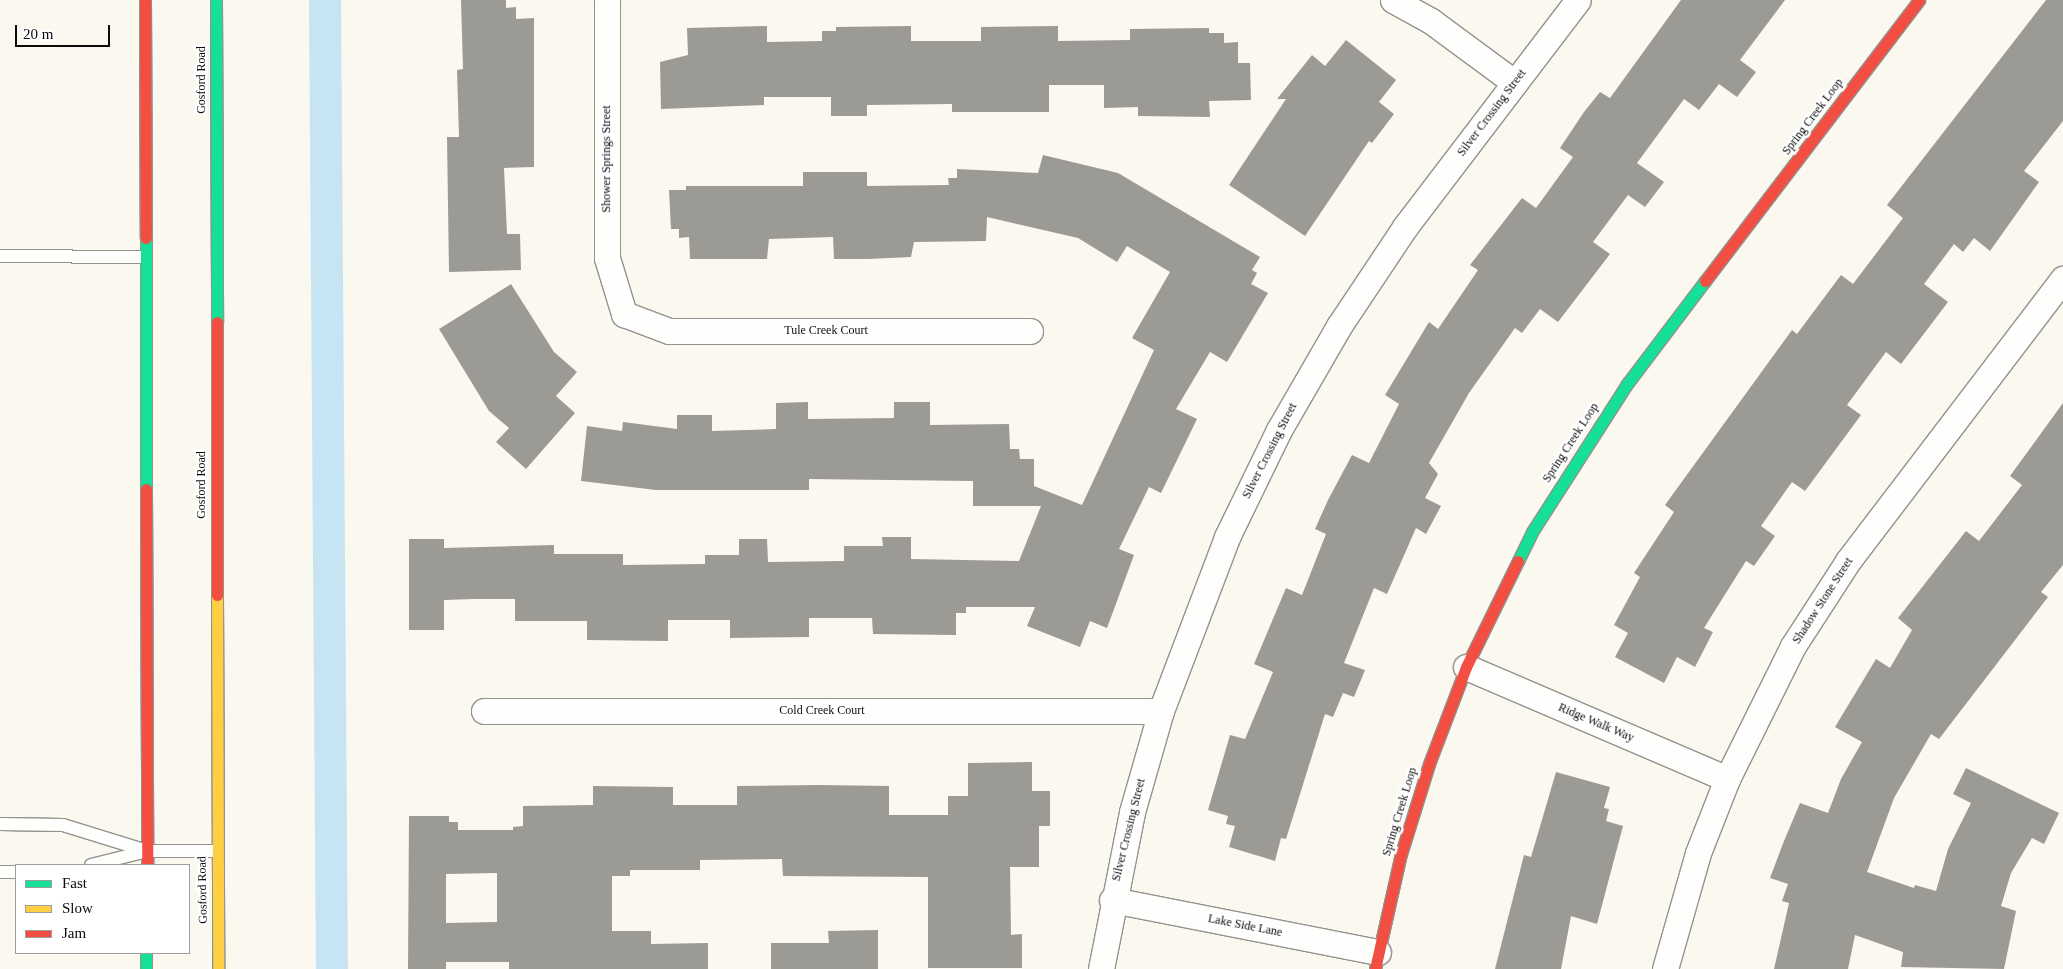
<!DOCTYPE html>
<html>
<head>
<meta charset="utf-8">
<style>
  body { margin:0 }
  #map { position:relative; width:2063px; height:969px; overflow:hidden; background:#faf8ef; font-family:Georgia,serif }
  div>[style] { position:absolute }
  .canal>* { height:32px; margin:-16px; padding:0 16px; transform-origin:16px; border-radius:16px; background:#c6e4f4 }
  .building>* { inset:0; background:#9c9a95 }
  .roads { filter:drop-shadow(1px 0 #93928e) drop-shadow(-1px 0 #93928e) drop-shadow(0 1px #93928e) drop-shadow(0 -1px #93928e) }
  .lane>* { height:12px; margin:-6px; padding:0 6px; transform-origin:6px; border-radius:6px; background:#fefefd }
  .street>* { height:25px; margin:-12.5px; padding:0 12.5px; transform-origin:12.5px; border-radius:12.5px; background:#fefefd }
  .fast>* { height:11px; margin:-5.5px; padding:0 5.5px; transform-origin:5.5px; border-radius:5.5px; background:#16e098 }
  .slow>* { height:11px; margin:-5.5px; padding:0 5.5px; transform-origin:5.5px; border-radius:5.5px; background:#ffcf43 }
  .jam>* { height:11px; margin:-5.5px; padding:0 5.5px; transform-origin:5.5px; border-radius:5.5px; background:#f24e42 }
  span { translate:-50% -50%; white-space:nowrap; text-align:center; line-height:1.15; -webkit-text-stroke:5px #fff; paint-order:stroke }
  .street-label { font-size:12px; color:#0b0b0b }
  .legend { position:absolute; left:15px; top:864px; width:175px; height:90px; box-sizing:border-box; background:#fff; border:1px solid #9d9d9d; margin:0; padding:6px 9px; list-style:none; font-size:15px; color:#0b0b0b }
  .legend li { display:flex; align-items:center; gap:10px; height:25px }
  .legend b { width:25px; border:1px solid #9d9d9d }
  .scale { position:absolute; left:15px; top:25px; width:95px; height:22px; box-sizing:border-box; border:2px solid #0b0b0b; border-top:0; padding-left:6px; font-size:15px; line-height:18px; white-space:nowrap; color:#0b0b0b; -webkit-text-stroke:4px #fff; paint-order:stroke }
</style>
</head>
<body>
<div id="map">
  <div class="canal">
    <i style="left:325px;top:0;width:969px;rotate:89.59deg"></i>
  </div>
  <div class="building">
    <i style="clip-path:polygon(461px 0,506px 0,506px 8px,516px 7px,516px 19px,534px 18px,534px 167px,504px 168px,507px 234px,520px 234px,521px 270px,449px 272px,447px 137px,459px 137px,457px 70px,463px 69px)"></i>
    <i style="clip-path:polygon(1681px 0,1785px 0,1740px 60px,1756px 72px,1737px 97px,1719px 84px,1699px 110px,1684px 99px,1637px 163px,1664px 182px,1645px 207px,1628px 195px,1593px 242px,1610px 254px,1558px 322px,1540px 309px,1522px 333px,1515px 328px,1469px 393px,1429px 463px,1438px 474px,1425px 498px,1441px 506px,1426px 534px,1416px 528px,1387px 594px,1374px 588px,1344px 663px,1365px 670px,1354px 697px,1343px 693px,1333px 717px,1325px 714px,1286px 839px,1281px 838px,1275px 861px,1229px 847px,1235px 826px,1226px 824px,1228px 816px,1208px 810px,1230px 735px,1245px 739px,1273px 672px,1254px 664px,1286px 588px,1302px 595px,1326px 534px,1315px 529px,1328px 500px,1352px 455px,1369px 463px,1399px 404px,1385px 395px,1429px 322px,1438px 329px,1478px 270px,1470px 265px,1522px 198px,1536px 208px,1573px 157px,1560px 148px,1584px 112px,1600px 92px,1610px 98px)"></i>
    <i style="clip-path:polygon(2046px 0,2063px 0,2063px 121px,2024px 171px,2039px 182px,1990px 251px,1974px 238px,1963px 252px,1954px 244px,1924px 284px,1948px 302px,1901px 364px,1886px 352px,1847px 405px,1861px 415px,1805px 491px,1792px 482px,1761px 526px,1775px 536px,1754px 566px,1746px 561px,1704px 628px,1713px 632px,1695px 667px,1677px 657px,1664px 683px,1615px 657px,1628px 633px,1614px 625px,1640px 577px,1634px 573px,1674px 512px,1665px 505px,1792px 330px,1797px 334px,1841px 275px,1853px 284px,1903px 218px,1887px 205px)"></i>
    <i style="clip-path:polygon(767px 26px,767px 42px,822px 41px,822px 31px,836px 31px,836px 27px,911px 26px,911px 41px,981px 41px,981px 27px,1058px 26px,1058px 41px,1130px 40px,1130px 29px,1209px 28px,1209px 33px,1224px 33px,1224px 43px,1238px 42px,1238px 63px,1250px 63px,1251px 100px,1209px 101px,1210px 117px,1138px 116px,1138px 107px,1104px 108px,1104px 85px,1049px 85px,1049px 112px,952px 112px,952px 104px,867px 105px,867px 116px,831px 116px,831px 97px,764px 97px,764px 105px,661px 109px,660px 62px,688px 55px,687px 28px)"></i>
    <i style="clip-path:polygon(1346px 40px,1396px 80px,1379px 102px,1394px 114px,1372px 143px,1369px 141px,1305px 236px,1229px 185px,1286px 99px,1277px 99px,1312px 55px,1325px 66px)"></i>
    <i style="clip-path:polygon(1043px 155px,1118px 173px,1260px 257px,1252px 270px,1257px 273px,1251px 284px,1268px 293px,1227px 362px,1210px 352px,1176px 409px,1197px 419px,1161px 493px,1149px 487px,1119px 549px,1134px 555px,1107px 628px,1090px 621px,1080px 647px,1027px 626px,1035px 607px,966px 607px,966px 613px,956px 613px,956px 635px,873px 634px,872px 618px,809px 618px,809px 637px,730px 638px,730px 620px,668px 620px,668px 641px,587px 640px,587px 621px,515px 621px,515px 599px,474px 599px,444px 600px,444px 630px,409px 630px,409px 539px,444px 539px,444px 548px,554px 545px,554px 554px,623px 554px,623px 565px,705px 564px,705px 555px,739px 555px,739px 539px,767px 539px,768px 562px,844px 561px,844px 546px,883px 546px,882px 537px,911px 537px,911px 559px,1019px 561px,1041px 506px,973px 506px,973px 481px,809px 479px,809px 490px,656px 490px,581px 481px,587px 426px,622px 431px,623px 422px,677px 429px,677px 415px,712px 415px,712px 431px,776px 429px,776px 403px,808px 402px,808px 419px,894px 418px,894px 402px,930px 402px,930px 425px,1009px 424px,1010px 449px,1019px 449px,1020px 459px,1034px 459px,1034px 486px,1082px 505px,1154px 350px,1132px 338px,1170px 272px,1127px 246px,1117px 262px,1078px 238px,987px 217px,986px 241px,914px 242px,911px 257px,868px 259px,834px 259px,833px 237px,769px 239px,767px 259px,690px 259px,689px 237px,679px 238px,679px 229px,671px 229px,669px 190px,686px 190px,686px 186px,803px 186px,803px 172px,867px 172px,867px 186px,949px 185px,948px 178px,957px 178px,957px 169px,1038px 173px)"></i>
    <i style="clip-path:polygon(511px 284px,554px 352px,577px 372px,556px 396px,575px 413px,526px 469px,496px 442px,509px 428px,489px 411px,439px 329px)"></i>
    <i style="clip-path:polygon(2063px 403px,2063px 565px,2041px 592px,2048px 597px,1939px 739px,1931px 734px,1894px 798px,1867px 872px,1914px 888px,1915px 885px,1936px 891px,1948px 849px,1971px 803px,1953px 794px,1966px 768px,2059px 813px,2044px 844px,2032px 838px,2011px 873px,2001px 906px,2016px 911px,2004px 969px,1901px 967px,1903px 952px,1855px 935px,1848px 969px,1774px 969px,1789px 903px,1782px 901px,1788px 884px,1770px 878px,1784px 841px,1800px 803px,1828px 813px,1841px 779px,1862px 742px,1835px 727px,1876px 659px,1890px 668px,1912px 630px,1898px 618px,1966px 531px,1979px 541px,2022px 485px,2010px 476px)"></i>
    <i style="clip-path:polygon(evenodd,1032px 762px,1032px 791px,1050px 791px,1050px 826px,1039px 826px,1039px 867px,1010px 867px,1011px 935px,1022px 934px,1022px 968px,928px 968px,928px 877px,783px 876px,782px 859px,700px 860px,700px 870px,630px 870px,630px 876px,612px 876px,612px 931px,651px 931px,651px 944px,708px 943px,708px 969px,509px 969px,509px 962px,446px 962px,446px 969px,408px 969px,409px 816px,449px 816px,449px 822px,458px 822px,458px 830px,513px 830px,513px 827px,523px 826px,523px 806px,593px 805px,593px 786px,673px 787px,673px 805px,737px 805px,737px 786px,818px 785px,889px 786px,889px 815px,948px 815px,948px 796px,968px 796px,968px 763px,1032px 762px,497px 873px,497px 922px,446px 923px,446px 874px,497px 873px)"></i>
    <i style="clip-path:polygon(1556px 772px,1610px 787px,1604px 808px,1609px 809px,1606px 821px,1623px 826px,1597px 924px,1571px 916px,1561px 969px,1495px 969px,1524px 855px,1531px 857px)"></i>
    <i style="clip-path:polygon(878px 930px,878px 969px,771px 969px,771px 943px,829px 943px,828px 931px)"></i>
  </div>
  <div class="roads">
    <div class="lane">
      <i style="left:0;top:256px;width:144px;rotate:0.4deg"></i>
      <i style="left:0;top:824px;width:63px;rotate:0.9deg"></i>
      <i style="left:63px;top:825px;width:88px;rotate:17.2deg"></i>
      <i style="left:91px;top:865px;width:58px;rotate:-14deg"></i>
      <i style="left:147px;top:851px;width:69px"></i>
      <i style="left:0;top:872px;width:16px"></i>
    </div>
    <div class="street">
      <i style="left:607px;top:0;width:258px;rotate:90deg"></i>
      <i style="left:607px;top:258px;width:59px;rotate:73.1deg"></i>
      <i style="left:624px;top:314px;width:48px;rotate:20.7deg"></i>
      <i style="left:669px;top:331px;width:361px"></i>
      <i style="left:1393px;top:0;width:43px;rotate:28.9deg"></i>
      <i style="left:1431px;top:21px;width:104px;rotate:36.4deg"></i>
      <i style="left:1466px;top:667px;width:284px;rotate:23.2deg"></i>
      <i style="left:484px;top:711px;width:677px"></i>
      <i style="left:1112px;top:900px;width:271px;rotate:11.1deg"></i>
      <i style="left:1101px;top:969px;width:160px;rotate:-78.8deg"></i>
      <i style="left:1132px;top:812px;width:105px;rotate:-74deg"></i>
      <i style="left:1161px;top:711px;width:186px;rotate:-69.2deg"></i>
      <i style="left:1227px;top:537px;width:119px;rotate:-64.1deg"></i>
      <i style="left:1279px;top:430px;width:120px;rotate:-60deg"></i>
      <i style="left:1339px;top:326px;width:119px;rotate:-56.3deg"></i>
      <i style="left:1405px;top:227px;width:285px;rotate:-52.7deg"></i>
      <i style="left:1665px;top:969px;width:121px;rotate:-74.1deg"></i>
      <i style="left:1698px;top:853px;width:79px;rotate:-68.6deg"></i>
      <i style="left:1727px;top:779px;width:148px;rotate:-63.6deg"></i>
      <i style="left:1793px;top:646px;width:101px;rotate:-57.1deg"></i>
      <i style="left:1848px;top:561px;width:355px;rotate:-52.7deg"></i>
    </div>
    <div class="fast">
      <i style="left:216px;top:0;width:322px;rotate:89.8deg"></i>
      <i style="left:146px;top:238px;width:251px;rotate:90deg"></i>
      <i style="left:1518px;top:561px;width:32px;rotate:-64deg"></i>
      <i style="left:1532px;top:532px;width:176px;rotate:-57.3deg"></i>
      <i style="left:1627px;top:384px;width:129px;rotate:-52.9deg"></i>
      <i style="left:146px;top:953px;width:16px;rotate:90deg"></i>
    </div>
    <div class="slow">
      <i style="left:217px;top:595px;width:374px;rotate:89.8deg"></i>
    </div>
    <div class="jam">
      <i style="left:145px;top:0;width:238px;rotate:89.8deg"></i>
      <i style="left:1705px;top:281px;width:353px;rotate:-52.7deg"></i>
      <i style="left:217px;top:322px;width:273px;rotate:90deg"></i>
      <i style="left:146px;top:489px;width:376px;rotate:89.8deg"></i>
      <i style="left:1375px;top:969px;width:118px;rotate:-77.3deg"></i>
      <i style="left:1401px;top:854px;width:94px;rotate:-72.7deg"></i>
      <i style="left:1429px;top:764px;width:104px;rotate:-69.1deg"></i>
      <i style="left:1466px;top:667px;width:118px;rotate:-63.9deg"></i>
    </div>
  </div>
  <div class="street-label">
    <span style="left:202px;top:80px;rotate:-90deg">Gosford Road</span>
    <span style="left:1492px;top:113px;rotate:-53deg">Silver Crossing Street</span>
    <span style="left:1813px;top:117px;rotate:-53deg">Spring Creek Loop</span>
    <span style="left:607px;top:159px;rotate:-90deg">Shower Springs Street</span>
    <span style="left:826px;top:331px">Tule Creek Court</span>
    <span style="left:1571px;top:443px;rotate:-57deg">Spring Creek Loop</span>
    <span style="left:1270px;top:451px;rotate:-63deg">Silver Crossing Street</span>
    <span style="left:202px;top:485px;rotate:-90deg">Gosford Road</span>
    <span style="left:1823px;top:601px;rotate:-57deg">Shadow Stone Street</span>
    <span style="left:822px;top:711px">Cold Creek Court</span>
    <span style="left:1596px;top:723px;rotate:23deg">Ridge Walk Way</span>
    <span style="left:1400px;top:812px;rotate:-73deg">Spring Creek Loop</span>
    <span style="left:1129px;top:830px;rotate:-76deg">Silver Crossing Street</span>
    <span style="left:203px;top:890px;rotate:-91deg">Gosford Road</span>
    <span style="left:1245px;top:926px;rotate:11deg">Lake Side Lane</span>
  </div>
  <ul class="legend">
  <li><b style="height:6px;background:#16e098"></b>Fast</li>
  <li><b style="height:6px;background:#ffcf43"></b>Slow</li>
  <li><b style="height:6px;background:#f24e42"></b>Jam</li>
  </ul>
  <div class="scale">20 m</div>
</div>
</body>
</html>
